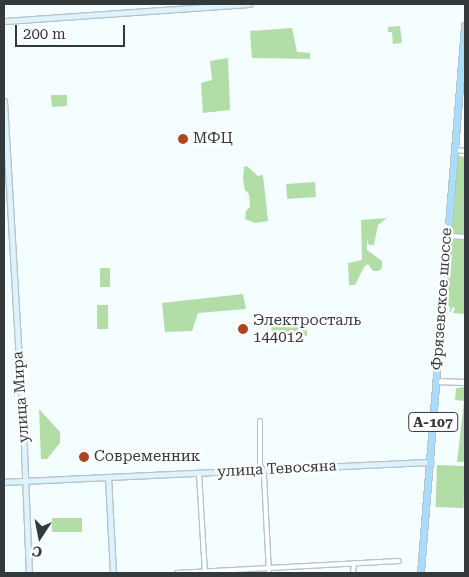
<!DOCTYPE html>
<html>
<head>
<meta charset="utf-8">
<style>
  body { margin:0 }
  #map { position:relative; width:469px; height:577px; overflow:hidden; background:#f4fdff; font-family:"Roboto Serif",serif }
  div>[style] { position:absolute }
  .green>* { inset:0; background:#b2dda6; transform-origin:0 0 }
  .roads { filter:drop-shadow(1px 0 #b5c5c7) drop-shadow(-1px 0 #b5c5c7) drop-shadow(0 1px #b5c5c7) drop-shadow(0 -1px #b5c5c7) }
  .minor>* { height:4px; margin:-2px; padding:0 2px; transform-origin:2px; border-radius:2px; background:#fff }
  .tertiary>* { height:4.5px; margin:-2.25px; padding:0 2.25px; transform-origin:2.25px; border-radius:2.25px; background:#fff }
  .secondary>* { height:5px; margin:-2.5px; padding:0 2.5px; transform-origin:2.5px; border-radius:2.5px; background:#dff2ff }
  .trunk>* { height:6px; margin:-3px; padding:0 3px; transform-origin:3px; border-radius:3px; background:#aadcfe }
  .dots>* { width:14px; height:14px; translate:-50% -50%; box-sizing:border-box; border:2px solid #fff; border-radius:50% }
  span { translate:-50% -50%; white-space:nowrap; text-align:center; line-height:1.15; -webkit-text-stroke:4.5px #fff; paint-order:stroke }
  .shield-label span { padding:1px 4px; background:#fff; border:1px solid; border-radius:4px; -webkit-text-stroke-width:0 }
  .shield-label { font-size:14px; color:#343a3b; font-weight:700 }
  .poi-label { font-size:15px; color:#343a3b }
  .left { translate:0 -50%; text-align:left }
  .street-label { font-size:15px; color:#343a3b }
  .frame { position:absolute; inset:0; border:5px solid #343a3b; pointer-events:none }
  .north { position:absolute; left:15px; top:512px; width:50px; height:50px; -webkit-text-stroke:4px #fff; paint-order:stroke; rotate:191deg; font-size:14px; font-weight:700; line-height:20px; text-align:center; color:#343a3b }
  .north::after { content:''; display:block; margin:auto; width:18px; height:22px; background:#343a3b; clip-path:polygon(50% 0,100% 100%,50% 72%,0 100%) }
  .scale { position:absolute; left:15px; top:25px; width:110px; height:22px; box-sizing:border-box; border:2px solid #343a3b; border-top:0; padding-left:6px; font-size:15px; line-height:18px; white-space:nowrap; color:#343a3b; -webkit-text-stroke:4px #fff; paint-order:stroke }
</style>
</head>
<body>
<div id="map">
  <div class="green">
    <i style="clip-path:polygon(400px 26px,402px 43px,393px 44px,392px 32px,388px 32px,388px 27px)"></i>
    <i style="clip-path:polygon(292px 28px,297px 52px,310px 53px,310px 59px,252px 58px,250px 31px)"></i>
    <i style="clip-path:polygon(228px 58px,230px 110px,203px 113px,201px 83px,212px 80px,210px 61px)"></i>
    <i style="clip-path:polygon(51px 95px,67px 95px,67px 106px,52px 107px)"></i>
    <i style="clip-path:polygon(458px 156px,465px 157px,465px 314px,453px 313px,455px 308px,453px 307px,450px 313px,450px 307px,446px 304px)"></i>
    <i style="clip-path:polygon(247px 166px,258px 176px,263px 175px,268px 221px,255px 223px,245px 219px,246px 211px,250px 207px,249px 194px,245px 190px,243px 179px,244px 167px)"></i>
    <i style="left:315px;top:182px;width:15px;height:29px;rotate:86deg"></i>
    <i style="clip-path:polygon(387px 218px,378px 225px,374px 245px,369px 245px,367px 240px,367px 250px,382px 261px,382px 268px,379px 271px,373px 271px,368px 264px,364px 267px,355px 285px,349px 285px,348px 263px,362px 260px,361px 220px)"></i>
    <i style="left:100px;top:268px;width:10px;height:19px"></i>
    <i style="clip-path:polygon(243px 294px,246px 309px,198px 313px,192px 331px,165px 332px,162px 303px)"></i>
    <i style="left:97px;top:305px;width:11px;height:24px"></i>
    <i style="left:306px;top:315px;width:21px;height:35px;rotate:87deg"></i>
    <i style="clip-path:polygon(465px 387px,465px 462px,457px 462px,464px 401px,455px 400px,456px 388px)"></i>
    <i style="clip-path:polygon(39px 409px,60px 432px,60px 443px,47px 459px,41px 459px)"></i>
    <i style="left:437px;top:465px;width:28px;height:42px;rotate:2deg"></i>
    <i style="left:82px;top:518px;width:14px;height:30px;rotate:90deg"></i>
  </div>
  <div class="roads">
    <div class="minor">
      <i style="left:455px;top:150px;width:10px;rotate:6deg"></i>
      <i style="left:448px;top:236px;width:17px;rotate:3deg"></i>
      <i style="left:260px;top:421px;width:44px;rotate:90deg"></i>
      <i style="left:260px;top:465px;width:11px;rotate:68deg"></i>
      <i style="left:264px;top:475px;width:98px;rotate:87.1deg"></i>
      <i style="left:199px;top:473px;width:100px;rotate:86.6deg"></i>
      <i style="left:177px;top:573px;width:222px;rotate:-3.1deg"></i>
      <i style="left:353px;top:573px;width:10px;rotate:-84deg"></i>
    </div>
    <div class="tertiary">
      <i style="left:436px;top:381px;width:29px;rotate:2deg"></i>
    </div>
    <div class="secondary">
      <i style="left:4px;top:21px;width:246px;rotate:-4deg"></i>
      <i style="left:4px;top:101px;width:350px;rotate:86.7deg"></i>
      <i style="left:24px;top:450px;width:123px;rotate:87.7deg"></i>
      <i style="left:108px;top:477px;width:96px;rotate:87deg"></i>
      <i style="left:4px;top:482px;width:427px;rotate:-2.7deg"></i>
    </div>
    <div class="trunk">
      <i style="left:421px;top:573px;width:549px;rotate:-85.4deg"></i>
    </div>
  </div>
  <div class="dots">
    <i style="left:183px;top:139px;background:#ac461e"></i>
    <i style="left:243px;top:329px;background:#ac461e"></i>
    <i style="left:84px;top:457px;background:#ac461e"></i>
  </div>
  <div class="shield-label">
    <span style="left:433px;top:422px">А-107</span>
  </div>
  <div class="poi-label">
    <span class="left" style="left:193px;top:139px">МФЦ</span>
    <span class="left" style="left:253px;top:329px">Электросталь<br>144012</span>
    <span class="left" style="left:94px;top:457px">Современник</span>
  </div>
  <div class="street-label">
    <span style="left:442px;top:299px;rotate:-86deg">Фрязевское шоссе</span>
    <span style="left:21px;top:397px;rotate:-94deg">улица Мира</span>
    <span style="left:277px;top:469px;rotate:-3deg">улица Тевосяна</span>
  </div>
  <div class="frame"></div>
  <div class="north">С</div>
  <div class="scale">200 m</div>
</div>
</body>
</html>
